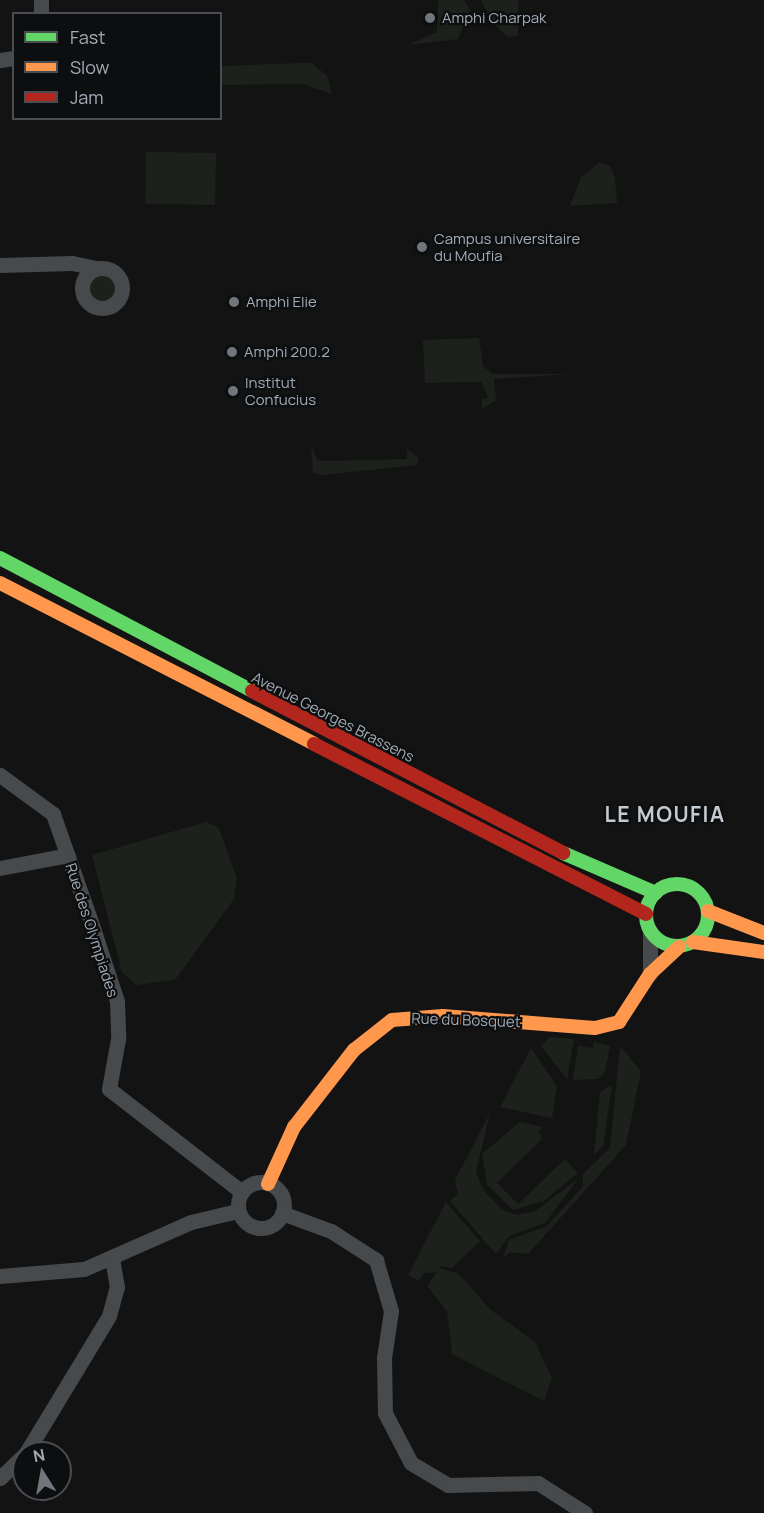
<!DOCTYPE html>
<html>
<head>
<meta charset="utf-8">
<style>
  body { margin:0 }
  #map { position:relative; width:764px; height:1513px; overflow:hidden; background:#131313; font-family:Manrope,sans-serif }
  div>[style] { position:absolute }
  .green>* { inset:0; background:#1c221b; transform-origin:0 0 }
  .round { border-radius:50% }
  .street>* { height:15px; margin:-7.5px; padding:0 7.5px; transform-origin:7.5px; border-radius:7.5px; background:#474a4c }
  .street>.ring { margin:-7.5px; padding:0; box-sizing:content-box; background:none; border:15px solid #474a4c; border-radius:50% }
  .fast>* { height:14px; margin:-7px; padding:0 7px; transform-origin:7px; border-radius:7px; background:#63d668 }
  .fast>.ring { margin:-7px; padding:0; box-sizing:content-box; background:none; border:14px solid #63d668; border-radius:50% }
  .slow>* { height:14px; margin:-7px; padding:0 7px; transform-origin:7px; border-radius:7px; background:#ff974d }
  .jam>* { height:14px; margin:-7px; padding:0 7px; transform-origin:7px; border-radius:7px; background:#b3261e }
  .dots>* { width:16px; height:16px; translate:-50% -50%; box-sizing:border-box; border:3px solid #0d0e0f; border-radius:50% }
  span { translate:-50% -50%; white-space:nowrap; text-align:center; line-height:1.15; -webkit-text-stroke:4.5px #0d0e0f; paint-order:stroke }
  .poi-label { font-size:15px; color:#a3acb6 }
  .left { translate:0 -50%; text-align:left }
  .street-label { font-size:15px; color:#a3acb6 }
  .district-label { font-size:21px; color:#c4cad1; font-weight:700; letter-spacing:1.5px }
  .legend { position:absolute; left:12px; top:12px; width:210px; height:108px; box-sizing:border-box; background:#0d0e0f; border:2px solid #494d52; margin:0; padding:8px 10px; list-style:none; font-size:18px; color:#a3acb6 }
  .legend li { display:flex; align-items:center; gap:12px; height:30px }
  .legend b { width:30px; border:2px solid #494d52 }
  .north { position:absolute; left:12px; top:1441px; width:60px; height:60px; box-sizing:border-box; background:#0d0e0f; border:2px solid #494d52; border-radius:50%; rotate:349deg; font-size:16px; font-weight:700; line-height:24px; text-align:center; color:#a3acb6 }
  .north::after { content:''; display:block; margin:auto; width:21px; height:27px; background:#71767d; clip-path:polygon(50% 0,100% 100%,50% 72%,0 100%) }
</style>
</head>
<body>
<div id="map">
  <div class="green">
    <i style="clip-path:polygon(438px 0,464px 0,470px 10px,458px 39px,408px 45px,437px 32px)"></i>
    <i style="clip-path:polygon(481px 0,518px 0,518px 36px,508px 37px,493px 23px)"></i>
    <i style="clip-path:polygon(301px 63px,312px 63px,327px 76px,332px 94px,303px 84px,221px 85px,221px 66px)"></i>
    <i style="left:216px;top:153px;width:52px;height:70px;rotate:91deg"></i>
    <i style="clip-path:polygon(600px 162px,610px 166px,615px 178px,617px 203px,570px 206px,581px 177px)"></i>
    <i class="round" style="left:88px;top:274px;width:28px;height:28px"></i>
    <i style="clip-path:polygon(479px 338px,483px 366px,493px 374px,573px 374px,494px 379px,496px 400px,482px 409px,482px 399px,488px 398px,481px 382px,425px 383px,423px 340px)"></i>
    <i style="clip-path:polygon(311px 444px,317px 460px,326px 461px,407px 459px,407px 449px,419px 458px,417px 465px,322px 475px,313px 473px)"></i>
    <i style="clip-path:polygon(206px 822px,219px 828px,237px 879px,234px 899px,175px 980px,136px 985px,122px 972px,92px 855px)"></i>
    <i style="clip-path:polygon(549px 1037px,574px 1039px,567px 1079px,541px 1046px)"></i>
    <i style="clip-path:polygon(594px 1042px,610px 1046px,605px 1072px,598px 1079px,573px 1080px,578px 1046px,593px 1048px)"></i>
    <i style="clip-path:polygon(620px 1046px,641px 1071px,626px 1145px,528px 1254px,510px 1252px,503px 1258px,509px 1240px,547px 1226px,583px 1186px,583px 1174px,610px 1148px)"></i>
    <i style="clip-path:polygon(531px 1048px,557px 1086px,552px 1118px,500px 1107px)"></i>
    <i style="clip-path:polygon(612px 1085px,603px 1146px,594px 1155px,600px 1092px)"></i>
    <i style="clip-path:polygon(490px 1113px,476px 1172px,483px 1189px,501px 1209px,517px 1215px,535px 1211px,578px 1179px,545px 1223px,509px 1236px,496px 1254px,450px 1201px,458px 1194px,455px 1180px)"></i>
    <i style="clip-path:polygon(520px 1122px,543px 1127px,538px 1132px,543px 1138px,497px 1183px,518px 1204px,565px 1159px,578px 1173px,544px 1201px,513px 1210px,487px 1185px,482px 1154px)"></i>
    <i style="clip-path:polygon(446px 1202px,480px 1241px,452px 1268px,441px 1266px,440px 1268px,459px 1274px,491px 1310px,535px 1342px,552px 1378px,544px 1401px,452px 1354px,447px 1311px,427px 1286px,437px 1272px,424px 1273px,419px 1281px,408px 1275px)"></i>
  </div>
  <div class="street">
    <i style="left:41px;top:0;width:14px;rotate:90deg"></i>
    <i style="left:0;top:60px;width:14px;rotate:-8deg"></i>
    <i style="left:0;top:265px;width:72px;rotate:-1.6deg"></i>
    <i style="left:72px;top:263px;width:25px;rotate:12deg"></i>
    <i class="ring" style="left:82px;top:268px;width:25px;height:25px"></i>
    <i style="left:0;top:775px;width:66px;rotate:36.3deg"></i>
    <i style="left:53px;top:814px;width:108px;rotate:70.6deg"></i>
    <i style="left:89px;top:916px;width:89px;rotate:71.8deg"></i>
    <i style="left:117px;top:1001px;width:38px;rotate:88deg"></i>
    <i style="left:118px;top:1039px;width:51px;rotate:100.2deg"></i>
    <i style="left:109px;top:1089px;width:168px;rotate:37.8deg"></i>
    <i style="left:0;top:868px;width:69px;rotate:-10.8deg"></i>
    <i style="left:650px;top:974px;width:43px;rotate:-90deg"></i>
    <i class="ring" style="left:238px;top:1182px;width:31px;height:31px"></i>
    <i style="left:282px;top:1213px;width:52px;rotate:20.2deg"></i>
    <i style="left:331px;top:1231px;width:54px;rotate:32.8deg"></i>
    <i style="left:376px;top:1260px;width:53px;rotate:73.6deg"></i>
    <i style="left:391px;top:1311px;width:48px;rotate:98.5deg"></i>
    <i style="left:384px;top:1358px;width:55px;rotate:89deg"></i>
    <i style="left:385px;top:1413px;width:56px;rotate:62.5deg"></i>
    <i style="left:411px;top:1463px;width:43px;rotate:30.7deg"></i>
    <i style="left:448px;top:1485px;width:90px;rotate:-1.3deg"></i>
    <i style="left:538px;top:1483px;width:56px;rotate:32.6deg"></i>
    <i style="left:0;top:1276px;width:84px;rotate:-4.8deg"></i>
    <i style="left:84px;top:1269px;width:117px;rotate:-23.7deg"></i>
    <i style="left:191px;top:1222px;width:47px;rotate:-13.4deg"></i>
    <i style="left:26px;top:1453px;width:160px;rotate:-58.8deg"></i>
    <i style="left:109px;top:1316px;width:30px;rotate:-75deg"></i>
    <i style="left:117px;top:1287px;width:27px;rotate:-100deg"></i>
    <i style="left:0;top:1478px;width:33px;rotate:-44deg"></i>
  </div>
  <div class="fast">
    <i style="left:0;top:558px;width:285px;rotate:27.8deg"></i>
    <i style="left:563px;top:853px;width:101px;rotate:23.3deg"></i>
    <i class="ring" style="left:646px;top:884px;width:48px;height:48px"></i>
  </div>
  <div class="slow">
    <i style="left:0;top:583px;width:353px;rotate:27.1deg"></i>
    <i style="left:708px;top:911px;width:60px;rotate:21.4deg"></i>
    <i style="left:693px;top:942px;width:72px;rotate:8deg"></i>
    <i style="left:268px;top:1184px;width:63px;rotate:-65.5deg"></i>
    <i style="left:294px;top:1127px;width:98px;rotate:-52.1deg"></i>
    <i style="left:354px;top:1050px;width:48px;rotate:-38.3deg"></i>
    <i style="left:392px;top:1020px;width:51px;rotate:-4.5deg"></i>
    <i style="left:443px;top:1016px;width:152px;rotate:4.5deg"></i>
    <i style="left:595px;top:1028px;width:25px;rotate:-14deg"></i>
    <i style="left:619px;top:1022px;width:57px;rotate:-57.1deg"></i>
    <i style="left:650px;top:974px;width:40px;rotate:-43deg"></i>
  </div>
  <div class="jam">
    <i style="left:252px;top:691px;width:351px;rotate:27.5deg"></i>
    <i style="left:314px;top:744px;width:373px;rotate:27.1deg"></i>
  </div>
  <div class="dots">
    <i style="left:430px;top:18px;background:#71767d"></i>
    <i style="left:422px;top:247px;background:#71767d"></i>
    <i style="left:234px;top:302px;background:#71767d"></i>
    <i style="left:232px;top:352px;background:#71767d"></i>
    <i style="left:233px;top:391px;background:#71767d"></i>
  </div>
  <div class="poi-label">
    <span class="left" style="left:442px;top:18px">Amphi Charpak</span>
    <span class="left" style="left:434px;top:247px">Campus universitaire<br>du Moufia</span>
    <span class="left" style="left:246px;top:302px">Amphi Elie</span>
    <span class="left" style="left:244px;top:352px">Amphi 200.2</span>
    <span class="left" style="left:245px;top:391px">Institut<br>Confucius</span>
  </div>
  <div class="street-label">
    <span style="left:333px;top:717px;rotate:27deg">Avenue Georges Brassens</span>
    <span style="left:92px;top:930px;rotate:72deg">Rue des Olympiades</span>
    <span style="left:466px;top:1020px;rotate:2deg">Rue du Bosquet</span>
  </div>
  <div class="district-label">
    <span style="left:665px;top:814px">LE MOUFIA</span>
  </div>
  <ul class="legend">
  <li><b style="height:8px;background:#63d668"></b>Fast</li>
  <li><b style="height:8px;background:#ff974d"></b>Slow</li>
  <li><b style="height:8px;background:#b3261e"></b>Jam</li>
  </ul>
  <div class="north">N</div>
</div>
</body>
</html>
